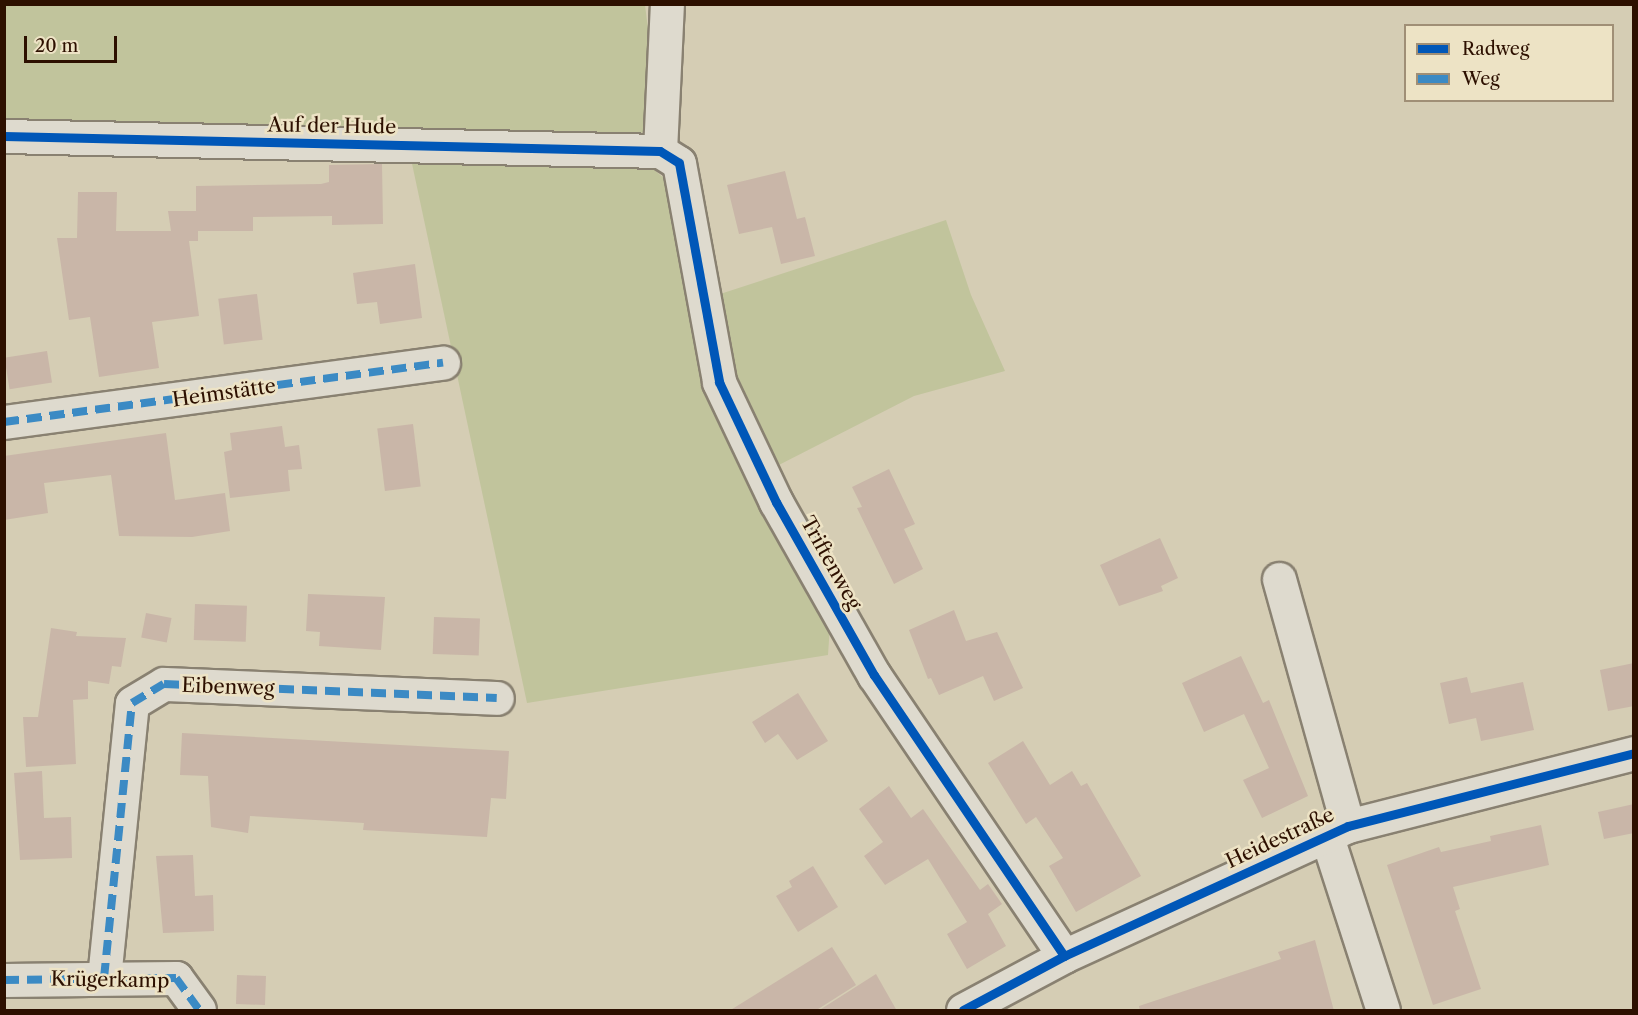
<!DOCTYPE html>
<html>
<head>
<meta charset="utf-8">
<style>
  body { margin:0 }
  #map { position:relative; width:1638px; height:1015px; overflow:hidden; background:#d5cdb4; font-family:"Libre Caslon Text",serif }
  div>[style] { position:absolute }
  .green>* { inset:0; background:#c1c49c }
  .building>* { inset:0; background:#c9b6a8; transform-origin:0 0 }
  .roads { filter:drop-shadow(2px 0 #898171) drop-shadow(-2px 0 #898171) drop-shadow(0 2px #898171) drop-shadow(0 -2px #898171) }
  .minor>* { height:33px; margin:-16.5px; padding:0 16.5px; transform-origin:16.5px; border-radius:16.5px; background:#dedace }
  .quiet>* { height:8px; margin-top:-4px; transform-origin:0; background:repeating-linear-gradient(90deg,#3b8ac4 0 15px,transparent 0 23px) }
  .cycleway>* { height:9px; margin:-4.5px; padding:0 4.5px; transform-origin:4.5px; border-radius:4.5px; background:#0057b8 }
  span { translate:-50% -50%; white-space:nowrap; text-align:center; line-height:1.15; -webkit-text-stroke:5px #ede3c5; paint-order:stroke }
  .street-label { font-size:20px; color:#2d1000 }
  .frame { position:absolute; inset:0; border:6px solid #2d1000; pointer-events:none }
  .legend { position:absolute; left:1404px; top:24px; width:210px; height:78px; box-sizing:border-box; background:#ede3c5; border:2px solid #a08f76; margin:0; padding:8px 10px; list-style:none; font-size:18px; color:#2d1000 }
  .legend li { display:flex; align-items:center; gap:12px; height:30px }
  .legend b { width:30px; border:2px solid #a08f76 }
  .scale { position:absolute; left:24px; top:36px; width:93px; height:27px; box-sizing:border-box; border:3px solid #2d1000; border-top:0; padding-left:8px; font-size:18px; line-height:21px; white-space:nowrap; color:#2d1000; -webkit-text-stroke:4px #ede3c5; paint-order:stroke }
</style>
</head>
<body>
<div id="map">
  <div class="green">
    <i style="clip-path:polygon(5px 4px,645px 5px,657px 100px,647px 128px,635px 139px,5px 126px)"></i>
    <i style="clip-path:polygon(411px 159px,644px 161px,666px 180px,694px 345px,718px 408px,830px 625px,828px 655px,527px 703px)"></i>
    <i style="clip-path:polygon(946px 220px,971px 295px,1005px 371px,914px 396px,771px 469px,731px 380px,711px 297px)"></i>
  </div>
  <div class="building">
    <i style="clip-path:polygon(382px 164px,383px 224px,332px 225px,332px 216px,253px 217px,253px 231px,198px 231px,198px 241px,189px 241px,199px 316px,152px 322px,159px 368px,99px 377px,90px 317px,69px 320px,57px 238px,77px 238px,78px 192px,117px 192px,116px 231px,171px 231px,168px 211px,196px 211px,196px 186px,321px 184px,329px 182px,329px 165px)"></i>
    <i style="clip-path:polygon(785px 171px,797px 219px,805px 217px,815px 256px,781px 264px,772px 227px,739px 234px,727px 185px)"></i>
    <i style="clip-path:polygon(415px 264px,422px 318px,380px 324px,377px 302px,357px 304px,353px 273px)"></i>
    <i style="left:257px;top:294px;width:46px;height:39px;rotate:83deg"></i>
    <i style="left:47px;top:351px;width:32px;height:43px;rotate:81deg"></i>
    <i style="left:413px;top:424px;width:63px;height:36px;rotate:83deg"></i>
    <i style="clip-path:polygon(282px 426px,285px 447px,299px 445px,302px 469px,288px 470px,290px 491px,230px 498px,224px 452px,232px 450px,230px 433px)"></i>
    <i style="clip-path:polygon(166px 433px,175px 500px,225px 493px,230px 531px,192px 537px,119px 536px,111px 475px,44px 483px,48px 513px,4px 520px,4px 456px)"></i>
    <i style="clip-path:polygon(889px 469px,915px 524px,904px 529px,923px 569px,894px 584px,857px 508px,862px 507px,852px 487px)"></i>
    <i style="clip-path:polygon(1160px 538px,1178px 578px,1161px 586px,1163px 591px,1119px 606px,1100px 565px)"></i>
    <i style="clip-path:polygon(308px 594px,385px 597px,381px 650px,319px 646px,320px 632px,306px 631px)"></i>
    <i style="left:195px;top:604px;width:52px;height:36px;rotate:2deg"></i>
    <i style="clip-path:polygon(954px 610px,966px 641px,997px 632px,1023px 688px,994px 701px,983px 676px,939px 695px,931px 678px,928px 679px,909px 630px)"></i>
    <i style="left:146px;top:613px;width:26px;height:25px;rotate:11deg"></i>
    <i style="left:434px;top:617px;width:46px;height:37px;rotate:2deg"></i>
    <i style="clip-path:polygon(51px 628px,77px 632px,76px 636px,126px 638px,121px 667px,112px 666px,109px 684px,88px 681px,88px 699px,73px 700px,76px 764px,26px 767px,23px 717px,38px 717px)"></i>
    <i style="clip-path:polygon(1241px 656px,1263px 703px,1269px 700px,1308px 796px,1262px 818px,1243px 780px,1269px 768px,1244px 714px,1204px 732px,1182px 683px)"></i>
    <i style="clip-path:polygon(1634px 663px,1634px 706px,1608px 711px,1600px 670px)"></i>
    <i style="clip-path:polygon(1467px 677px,1471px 693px,1523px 682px,1534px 730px,1481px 741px,1476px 718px,1449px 724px,1440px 683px)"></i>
    <i style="clip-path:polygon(798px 693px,828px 741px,797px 760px,778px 734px,765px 743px,752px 722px)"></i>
    <i style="clip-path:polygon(182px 733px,509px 751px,506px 799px,491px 798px,487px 837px,363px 830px,364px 823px,250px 816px,248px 833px,211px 827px,208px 776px,180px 775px)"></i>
    <i style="clip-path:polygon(1023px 741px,1050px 785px,1072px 771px,1081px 786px,1087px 783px,1141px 876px,1076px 912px,1049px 866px,1063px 858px,1036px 817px,1026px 824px,988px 763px)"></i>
    <i style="clip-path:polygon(42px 771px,44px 818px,71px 817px,72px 858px,20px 860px,14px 773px)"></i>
    <i style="clip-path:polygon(889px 786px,911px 818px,923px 809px,980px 890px,988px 884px,1002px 904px,988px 914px,1006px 946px,967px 969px,947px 934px,967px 922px,928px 859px,885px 885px,864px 856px,883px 842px,859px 809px)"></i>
    <i style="clip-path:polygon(1634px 804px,1634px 833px,1604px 839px,1598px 812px)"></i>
    <i style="clip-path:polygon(1541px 825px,1549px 865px,1453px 887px,1460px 909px,1455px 911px,1481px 989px,1433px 1005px,1387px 865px,1439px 847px,1441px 852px,1491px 841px,1490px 836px)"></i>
    <i style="clip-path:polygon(193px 855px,195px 896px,213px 895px,214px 931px,163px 933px,156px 856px)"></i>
    <i style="clip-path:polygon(813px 866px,838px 907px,798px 932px,776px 896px,792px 887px,789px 881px)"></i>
    <i style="clip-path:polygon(1315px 940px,1334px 1011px,1140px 1011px,1139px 1006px,1281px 959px,1278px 952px)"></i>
    <i style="clip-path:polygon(832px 947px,856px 985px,815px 1011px,729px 1011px)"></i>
    <i style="clip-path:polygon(876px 974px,897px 1011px,818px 1011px)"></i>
    <i style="left:237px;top:975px;width:29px;height:29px;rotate:2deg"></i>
  </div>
  <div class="roads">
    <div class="minor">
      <i style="left:4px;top:136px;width:656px;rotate:1.31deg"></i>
      <i style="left:660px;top:151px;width:22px;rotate:32deg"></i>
      <i style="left:679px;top:163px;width:223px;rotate:79.6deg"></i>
      <i style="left:719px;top:382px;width:133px;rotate:64.6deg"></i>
      <i style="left:776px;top:502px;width:199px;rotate:60.5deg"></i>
      <i style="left:874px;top:675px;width:339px;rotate:55.9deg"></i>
      <i style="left:660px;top:151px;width:147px;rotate:-87.3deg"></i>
      <i style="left:4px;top:422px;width:443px;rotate:-7.7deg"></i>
      <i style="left:1279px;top:579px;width:256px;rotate:74.4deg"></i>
      <i style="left:1327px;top:837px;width:182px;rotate:72.1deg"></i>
      <i style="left:104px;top:978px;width:276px;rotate:-84.2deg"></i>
      <i style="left:132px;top:703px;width:37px;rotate:-31deg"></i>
      <i style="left:164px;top:684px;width:333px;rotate:2.4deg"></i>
      <i style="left:4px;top:980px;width:172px;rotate:-0.7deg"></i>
      <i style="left:176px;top:978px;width:39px;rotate:54deg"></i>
      <i style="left:963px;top:1010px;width:115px;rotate:-28.1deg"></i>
      <i style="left:1064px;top:956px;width:312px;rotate:-24.6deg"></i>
      <i style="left:1348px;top:826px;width:295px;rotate:-14.3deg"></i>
    </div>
  </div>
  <div class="quiet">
    <i style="left:4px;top:422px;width:443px;rotate:-7.7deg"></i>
    <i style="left:104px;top:978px;width:276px;rotate:-84.2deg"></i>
    <i style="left:132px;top:703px;width:37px;rotate:-31deg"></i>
    <i style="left:164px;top:684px;width:333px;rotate:2.4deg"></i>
    <i style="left:4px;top:980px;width:172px;rotate:-0.7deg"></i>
    <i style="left:176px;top:978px;width:39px;rotate:54deg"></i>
  </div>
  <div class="cycleway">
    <i style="left:4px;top:136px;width:656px;rotate:1.31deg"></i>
    <i style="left:660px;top:151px;width:22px;rotate:32deg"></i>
    <i style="left:679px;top:163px;width:223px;rotate:79.6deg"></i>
    <i style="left:719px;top:382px;width:133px;rotate:64.6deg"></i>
    <i style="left:776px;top:502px;width:199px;rotate:60.5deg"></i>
    <i style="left:874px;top:675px;width:339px;rotate:55.9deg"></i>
    <i style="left:963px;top:1010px;width:115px;rotate:-28.1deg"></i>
    <i style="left:1064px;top:956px;width:312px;rotate:-24.6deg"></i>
    <i style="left:1348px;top:826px;width:295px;rotate:-14.3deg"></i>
  </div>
  <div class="street-label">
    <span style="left:332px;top:126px;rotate:1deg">Auf der Hude</span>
    <span style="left:224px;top:393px;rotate:-8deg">Heimstätte</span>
    <span style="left:831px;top:563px;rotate:61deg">Triftenweg</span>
    <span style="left:228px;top:687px;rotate:2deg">Eibenweg</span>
    <span style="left:1280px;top:838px;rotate:-25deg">Heidestraße</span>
    <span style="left:110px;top:980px;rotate:1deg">Krügerkamp</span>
  </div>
  <div class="frame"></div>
  <ul class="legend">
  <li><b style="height:8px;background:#0057b8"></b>Radweg</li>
  <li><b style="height:8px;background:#3b8ac4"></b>Weg</li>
  </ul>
  <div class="scale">20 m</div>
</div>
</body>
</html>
